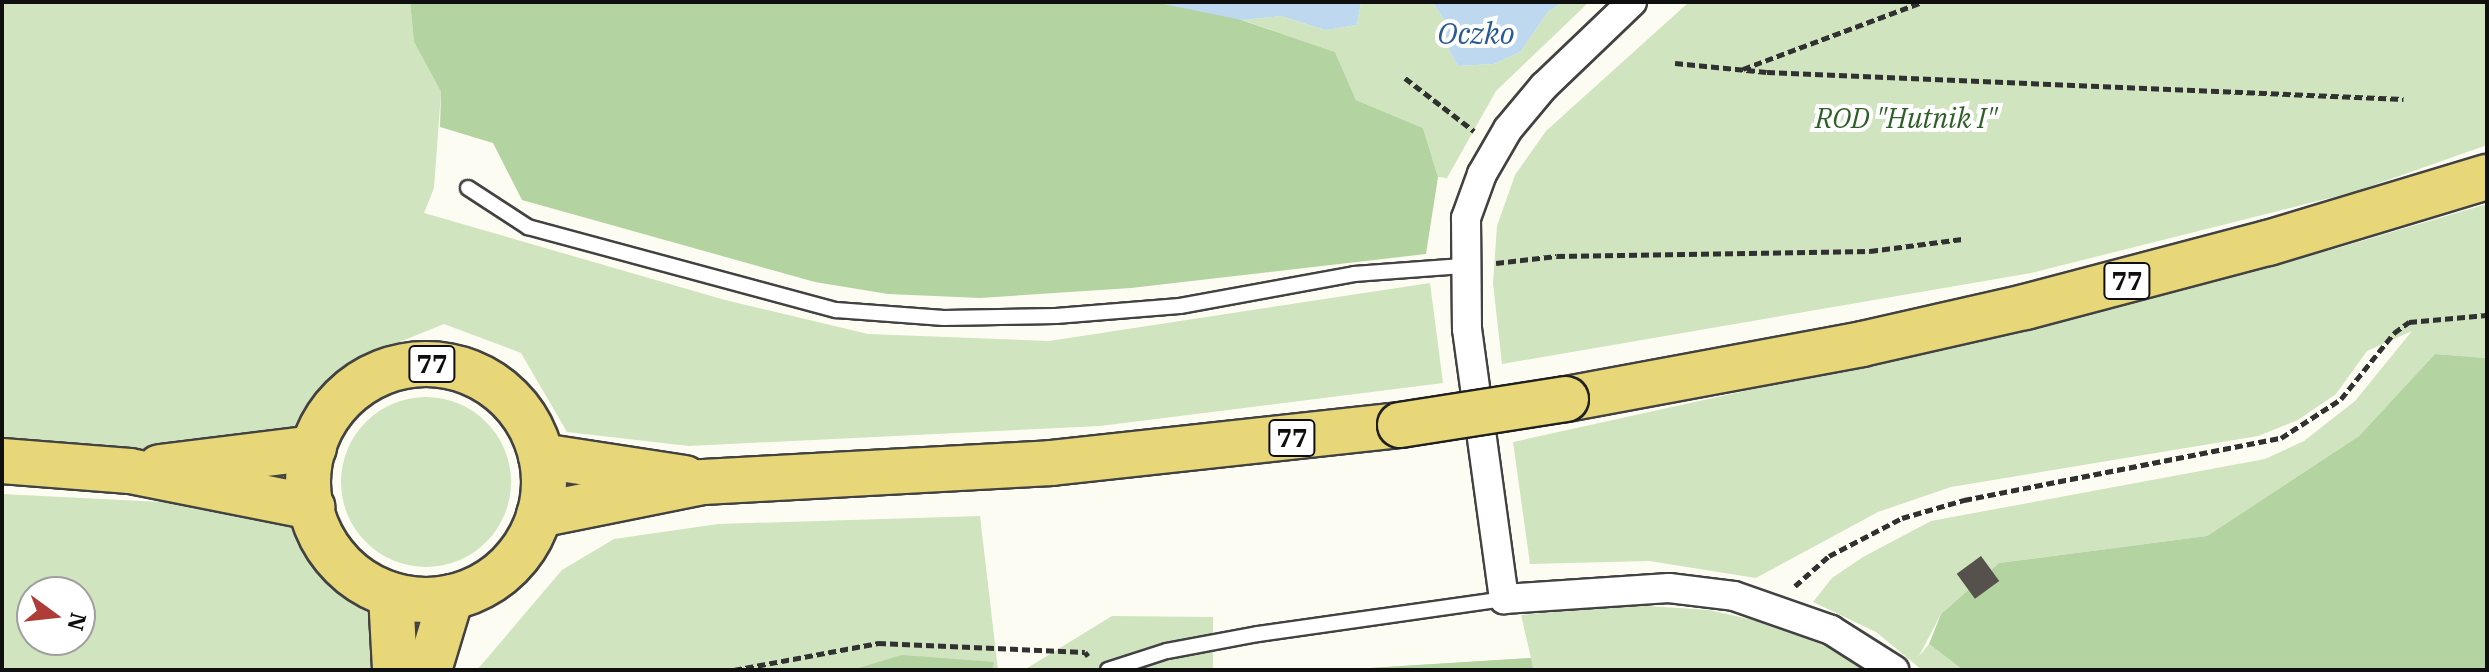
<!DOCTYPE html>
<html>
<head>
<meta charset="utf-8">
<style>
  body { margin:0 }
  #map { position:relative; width:2489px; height:672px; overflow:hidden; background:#fdfcf2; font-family:"IBM Plex Serif",serif }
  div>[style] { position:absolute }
  .green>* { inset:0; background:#cfe4bf }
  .round { border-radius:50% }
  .forest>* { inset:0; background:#b3d3a1 }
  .water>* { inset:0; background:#bdd8ef }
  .building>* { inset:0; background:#56514d; transform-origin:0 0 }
  .path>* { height:5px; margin-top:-2.5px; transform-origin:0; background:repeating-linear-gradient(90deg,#313131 0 8px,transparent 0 12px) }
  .roads { filter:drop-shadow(2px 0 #424242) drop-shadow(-2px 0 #424242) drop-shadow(0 2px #424242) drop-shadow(0 -2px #424242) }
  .service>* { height:14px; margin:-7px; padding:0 7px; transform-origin:7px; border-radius:7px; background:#fff }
  .minor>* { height:28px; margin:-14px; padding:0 14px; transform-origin:14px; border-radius:14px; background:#fff }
  .primary>* { height:44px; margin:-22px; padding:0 22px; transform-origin:22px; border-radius:22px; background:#e8d778 }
  .primary>.ring { margin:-22px; padding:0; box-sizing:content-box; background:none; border:44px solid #e8d778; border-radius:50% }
  .bridges { filter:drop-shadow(2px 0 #202020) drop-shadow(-2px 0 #202020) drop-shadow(0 2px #202020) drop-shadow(0 -2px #202020) }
  .primary-bridge>* { height:44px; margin:-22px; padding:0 22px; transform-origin:22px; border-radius:22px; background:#e8d778 }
  span { translate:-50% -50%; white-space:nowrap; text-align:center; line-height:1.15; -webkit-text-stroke:8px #fff; paint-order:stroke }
  .shield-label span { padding:2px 6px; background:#fff; border:2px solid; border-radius:6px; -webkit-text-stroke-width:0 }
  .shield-label { font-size:26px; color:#0f0f0f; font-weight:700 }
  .park-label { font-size:28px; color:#2d5f27; font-style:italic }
  .water-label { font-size:30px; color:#275992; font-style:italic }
  .frame { position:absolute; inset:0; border:4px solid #0f0f0f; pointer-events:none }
  .north { position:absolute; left:16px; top:576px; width:80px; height:80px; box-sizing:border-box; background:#fff; border:2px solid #9f9f9f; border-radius:50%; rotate:105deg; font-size:22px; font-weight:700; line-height:32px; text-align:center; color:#0f0f0f }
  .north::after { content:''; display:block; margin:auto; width:28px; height:36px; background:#ae3d37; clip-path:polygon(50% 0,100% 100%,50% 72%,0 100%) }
</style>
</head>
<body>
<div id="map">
  <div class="green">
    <i style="clip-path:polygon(2px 2px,410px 2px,414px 42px,441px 92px,434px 188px,424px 213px,725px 300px,868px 334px,1049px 341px,1430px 283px,1443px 383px,1100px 426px,689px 446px,567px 432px,521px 353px,444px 324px,392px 345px,385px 372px,347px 396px,319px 433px,262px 458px,2px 454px)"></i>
    <i style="clip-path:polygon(1361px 2px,1432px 2px,1444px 19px,1446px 45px,1458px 66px,1494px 64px,1520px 52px,1548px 12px,1563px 2px,1589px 2px,1496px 91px,1447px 178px,1438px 177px,1423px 128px,1356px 100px,1335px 52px,1242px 20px,1281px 16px,1325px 30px,1357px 25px)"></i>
    <i style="clip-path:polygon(1689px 2px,2487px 2px,2487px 145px,2354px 192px,2031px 273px,1502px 364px,1493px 283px,1497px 226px,1515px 175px,1546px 131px)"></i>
    <i style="clip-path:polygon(2487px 204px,2487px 358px,2435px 354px,2359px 436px,2207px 536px,1999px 563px,1941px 614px,1919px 656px,1929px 644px,1963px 670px,1922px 670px,1876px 632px,1813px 602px,1832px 578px,1863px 557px,1931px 521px,2265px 459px,2304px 441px,2355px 401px,2412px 331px,2367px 351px,2336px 394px,2298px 420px,2258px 436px,1951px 487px,1878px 512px,1756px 578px,1649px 561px,1530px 564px,1513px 442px,1959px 344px,2338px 248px)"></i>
    <i class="round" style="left:341px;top:397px;width:170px;height:170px"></i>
    <i style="clip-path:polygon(evenodd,2px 494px,260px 507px,287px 520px,368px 614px,378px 633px,378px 670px,2px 670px,2px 494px,32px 592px,80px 592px,80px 640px,32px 640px,32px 592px)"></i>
    <i style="clip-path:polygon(980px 516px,998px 670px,477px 670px,562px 570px,614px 539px,718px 524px)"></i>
    <i style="clip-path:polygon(1632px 605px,1709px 610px,1776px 625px,1859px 661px,1865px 670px,1338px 670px,1531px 658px,1521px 615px)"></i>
    <i style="clip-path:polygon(1112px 616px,1213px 617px,1213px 670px,1024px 670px)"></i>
  </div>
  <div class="forest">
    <i style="clip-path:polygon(410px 2px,1153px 2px,1215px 11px,1335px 52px,1356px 100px,1423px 128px,1438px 177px,1426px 254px,1131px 288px,980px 298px,888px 294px,815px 282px,522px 200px,493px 143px,440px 127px,441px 92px,414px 42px)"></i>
    <i style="clip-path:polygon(2435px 354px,2487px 358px,2487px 670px,1963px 670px,1929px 644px,1941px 614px,1999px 563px,2207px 536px,2359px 436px)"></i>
    <i style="clip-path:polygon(902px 655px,994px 662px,992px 670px,852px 670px)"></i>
    <i style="clip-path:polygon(1531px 658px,1533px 670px,1338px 670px)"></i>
  </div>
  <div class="water">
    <i style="clip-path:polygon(1153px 2px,1361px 2px,1357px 25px,1325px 30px,1281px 16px,1242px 20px)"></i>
    <i style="clip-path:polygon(1432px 2px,1563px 2px,1548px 12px,1520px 52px,1494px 64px,1458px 66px,1446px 45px,1444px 19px)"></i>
  </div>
  <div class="building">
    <i style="left:1981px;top:556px;width:31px;height:30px;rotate:54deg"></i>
  </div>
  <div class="path">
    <i style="left:1675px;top:63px;width:92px;rotate:5.6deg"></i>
    <i style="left:1767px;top:72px;width:637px;rotate:2.43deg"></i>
    <i style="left:1743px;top:69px;width:191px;rotate:-20.5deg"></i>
    <i style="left:1405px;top:78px;width:87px;rotate:37.5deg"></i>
    <i style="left:1496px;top:263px;width:61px;rotate:-6.5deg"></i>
    <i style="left:1557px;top:256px;width:313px;rotate:-0.9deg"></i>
    <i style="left:1870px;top:251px;width:93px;rotate:-7.4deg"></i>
    <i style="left:1795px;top:586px;width:45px;rotate:-41.4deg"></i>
    <i style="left:1829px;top:556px;width:82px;rotate:-27.5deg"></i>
    <i style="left:1902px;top:518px;width:65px;rotate:-16.2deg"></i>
    <i style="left:1964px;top:500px;width:323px;rotate:-11.1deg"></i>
    <i style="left:2281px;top:438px;width:72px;rotate:-33deg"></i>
    <i style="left:2341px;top:399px;width:85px;rotate:-51.2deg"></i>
    <i style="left:2394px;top:333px;width:19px;rotate:-36deg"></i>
    <i style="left:2409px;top:322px;width:78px;rotate:-5.1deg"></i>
    <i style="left:734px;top:670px;width:147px;rotate:-10.6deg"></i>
    <i style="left:878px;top:643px;width:207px;rotate:2.5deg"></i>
    <i style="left:1085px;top:652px;width:5px;rotate:53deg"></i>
  </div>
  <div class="roads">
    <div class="service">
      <i style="left:468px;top:188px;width:72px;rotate:33deg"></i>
      <i style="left:528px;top:227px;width:319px;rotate:15.1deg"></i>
      <i style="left:836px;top:310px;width:108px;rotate:4.2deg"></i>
      <i style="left:944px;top:318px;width:112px;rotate:-1deg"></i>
      <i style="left:1056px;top:316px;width:124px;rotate:-4.6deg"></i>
      <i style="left:1180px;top:306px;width:177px;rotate:-10.4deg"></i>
      <i style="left:1354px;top:274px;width:109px;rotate:-4.2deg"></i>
      <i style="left:1108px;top:670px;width:62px;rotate:-17.9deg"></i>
      <i style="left:1167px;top:651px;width:93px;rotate:-10.6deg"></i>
      <i style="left:1258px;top:634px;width:248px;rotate:-8.1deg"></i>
    </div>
    <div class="minor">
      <i style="left:1632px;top:2px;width:122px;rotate:136.3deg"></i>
      <i style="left:1544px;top:86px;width:56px;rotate:129.9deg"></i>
      <i style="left:1508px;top:129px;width:52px;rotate:120deg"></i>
      <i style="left:1482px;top:174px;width:47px;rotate:110deg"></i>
      <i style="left:1466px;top:218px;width:111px;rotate:89.5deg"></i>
      <i style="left:1467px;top:329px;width:273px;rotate:82.2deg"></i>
      <i style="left:1504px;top:599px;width:165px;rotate:-3.8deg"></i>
      <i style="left:1669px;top:588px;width:65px;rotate:7deg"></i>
      <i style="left:1734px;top:596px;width:103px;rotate:19.3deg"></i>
      <i style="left:1831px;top:630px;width:75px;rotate:32.4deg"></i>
    </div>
    <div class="primary">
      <i class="ring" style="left:308px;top:364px;width:192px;height:192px"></i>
      <i style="left:1566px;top:399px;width:301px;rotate:-10.5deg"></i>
      <i style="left:1862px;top:344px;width:167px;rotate:-12.8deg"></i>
      <i style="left:2025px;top:307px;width:251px;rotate:-14.8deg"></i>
      <i style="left:2268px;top:243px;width:229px;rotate:-16.8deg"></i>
      <i style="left:541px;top:456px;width:145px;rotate:8.7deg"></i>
      <i style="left:2px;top:461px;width:128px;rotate:4.5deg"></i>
      <i style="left:130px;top:471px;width:186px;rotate:11.2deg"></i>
      <i style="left:160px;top:467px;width:155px;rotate:-7deg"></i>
      <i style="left:539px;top:515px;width:166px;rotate:-11.4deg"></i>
      <i style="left:702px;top:482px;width:350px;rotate:-3.1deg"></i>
      <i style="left:1051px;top:463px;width:351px;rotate:-6.2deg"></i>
      <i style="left:391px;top:595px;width:75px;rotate:86.9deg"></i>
      <i style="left:429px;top:670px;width:76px;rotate:-73.2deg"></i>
    </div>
  </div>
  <div class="bridges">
    <div class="primary-bridge">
      <i style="left:1400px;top:425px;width:168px;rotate:-8.9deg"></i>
    </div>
  </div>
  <div class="shield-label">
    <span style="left:2127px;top:281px">77</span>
    <span style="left:432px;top:364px">77</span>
    <span style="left:1292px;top:438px">77</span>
  </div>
  <div class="park-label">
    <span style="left:1906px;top:118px">ROD "Hutnik I"</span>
  </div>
  <div class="water-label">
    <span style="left:1476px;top:33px">Oczko</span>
  </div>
  <div class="frame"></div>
  <div class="north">N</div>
</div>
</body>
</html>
